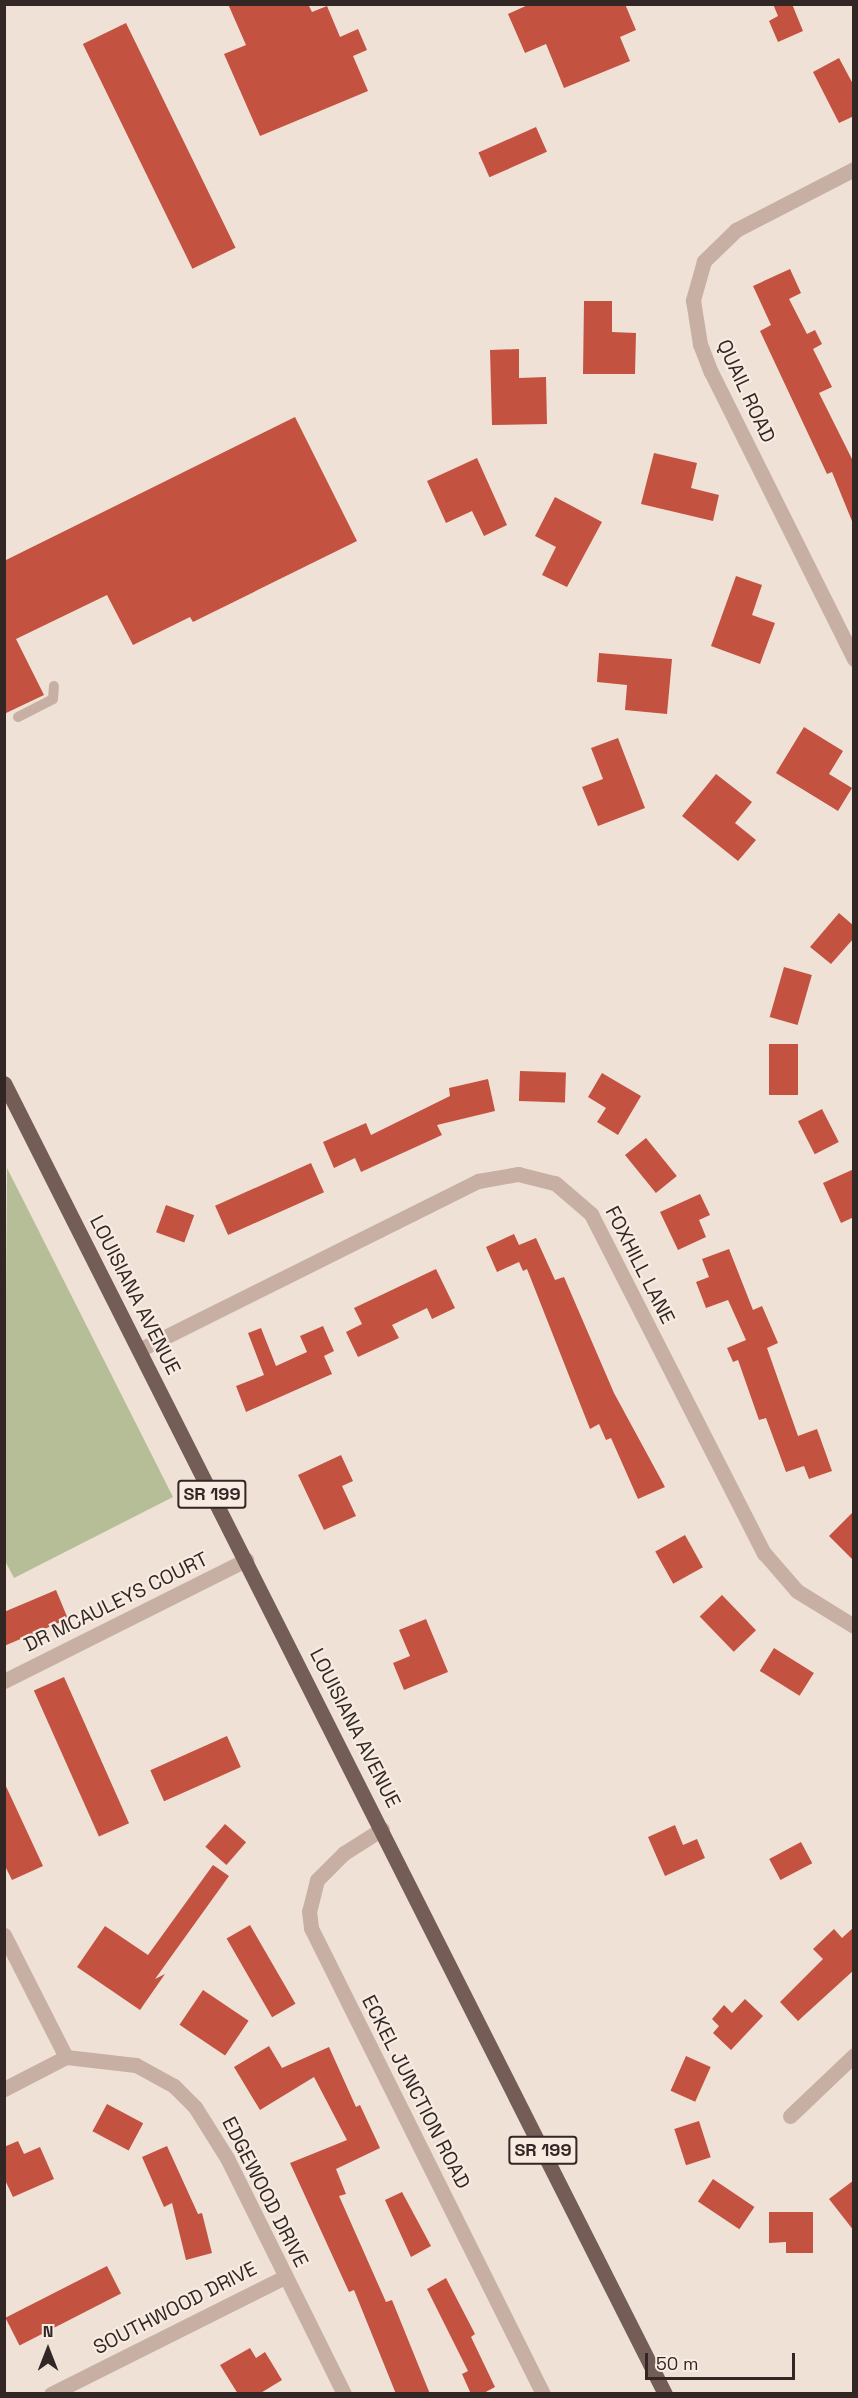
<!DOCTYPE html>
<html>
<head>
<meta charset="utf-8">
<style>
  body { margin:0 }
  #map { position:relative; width:858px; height:2398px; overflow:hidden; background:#f0e1d6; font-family:"Space Grotesk",sans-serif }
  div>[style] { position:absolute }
  .green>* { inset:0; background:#b5be97 }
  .building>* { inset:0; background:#c35241; transform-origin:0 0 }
  .service>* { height:10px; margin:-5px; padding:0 5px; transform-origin:5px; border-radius:5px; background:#c7afa3 }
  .minor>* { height:15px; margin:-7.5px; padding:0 7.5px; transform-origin:7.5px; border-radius:7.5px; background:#c7afa3 }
  .tertiary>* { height:15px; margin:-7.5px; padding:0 7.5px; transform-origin:7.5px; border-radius:7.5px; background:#c7afa3 }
  .primary>* { height:15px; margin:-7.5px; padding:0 7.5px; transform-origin:7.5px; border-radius:7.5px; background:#745d56 }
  span { translate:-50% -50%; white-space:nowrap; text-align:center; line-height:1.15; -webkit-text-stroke:4.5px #f8ebe2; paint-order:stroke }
  .shield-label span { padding:2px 4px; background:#f8ebe2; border:2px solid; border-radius:4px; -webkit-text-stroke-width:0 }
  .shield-label { font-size:18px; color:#322725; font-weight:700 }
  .street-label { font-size:20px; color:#322725 }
  .frame { position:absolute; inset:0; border:6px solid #322725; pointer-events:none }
  .north { position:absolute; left:18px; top:2320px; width:60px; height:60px; -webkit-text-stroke:4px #f8ebe2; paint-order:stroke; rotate:0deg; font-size:16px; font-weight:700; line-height:24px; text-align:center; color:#322725 }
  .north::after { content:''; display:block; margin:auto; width:21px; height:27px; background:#322725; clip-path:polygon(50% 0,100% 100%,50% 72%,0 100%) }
  .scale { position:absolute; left:645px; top:2353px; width:150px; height:27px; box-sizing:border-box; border:3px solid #322725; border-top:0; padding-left:8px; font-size:18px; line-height:21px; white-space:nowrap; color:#322725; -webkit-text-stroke:4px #f8ebe2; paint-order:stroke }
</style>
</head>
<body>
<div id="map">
  <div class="green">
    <i style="clip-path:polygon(7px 1168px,173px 1497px,14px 1578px,4px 1559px)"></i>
  </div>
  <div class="building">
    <i style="clip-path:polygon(228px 4px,308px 4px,312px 12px,327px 6px,340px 37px,358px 29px,367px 50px,353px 56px,368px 91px,260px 136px,224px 54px,246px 45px)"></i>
    <i style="clip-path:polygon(530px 4px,625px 4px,636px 30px,620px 37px,630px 61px,564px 88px,546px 44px,525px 53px,508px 14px)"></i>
    <i style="clip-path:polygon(773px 4px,792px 4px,803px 31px,778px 42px,769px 21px,778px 16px)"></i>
    <i style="left:126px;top:23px;width:250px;height:48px;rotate:64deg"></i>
    <i style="clip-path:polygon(839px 58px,854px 86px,854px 116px,839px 123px,813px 72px)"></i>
    <i style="left:536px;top:127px;width:27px;height:63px;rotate:66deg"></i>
    <i style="clip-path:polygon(790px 269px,801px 293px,789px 299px,807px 334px,815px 330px,822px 344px,813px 349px,832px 387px,819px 393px,854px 463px,854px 526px,832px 472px,827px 474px,760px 331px,771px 325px,753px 286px)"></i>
    <i style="clip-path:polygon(584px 301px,612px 301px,612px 332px,636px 333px,635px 374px,583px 374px)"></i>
    <i style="clip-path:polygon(519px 349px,519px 378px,546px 377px,547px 424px,492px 425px,490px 350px)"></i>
    <i style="clip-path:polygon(295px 417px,357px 541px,193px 622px,190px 617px,133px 645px,107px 595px,16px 639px,44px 695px,4px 714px,4px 561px)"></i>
    <i style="clip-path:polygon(654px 453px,697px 463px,691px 488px,719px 495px,713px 521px,641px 504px)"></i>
    <i style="clip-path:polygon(477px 458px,507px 525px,484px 536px,472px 511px,446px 523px,427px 481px)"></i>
    <i style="clip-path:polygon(555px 497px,602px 522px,567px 587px,542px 575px,556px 547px,535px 536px)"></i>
    <i style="clip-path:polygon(736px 576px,762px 585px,752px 615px,775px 623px,760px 664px,711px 646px)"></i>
    <i style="clip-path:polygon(599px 653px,672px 659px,667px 714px,625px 710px,627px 685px,597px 682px)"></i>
    <i style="clip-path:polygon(804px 727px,843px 751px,829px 774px,852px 788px,838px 811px,776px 773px)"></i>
    <i style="clip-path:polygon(618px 738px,645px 808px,598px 826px,582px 787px,603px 779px,591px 748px)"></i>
    <i style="clip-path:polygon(716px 774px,752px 802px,735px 823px,756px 840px,738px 861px,682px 816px)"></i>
    <i style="clip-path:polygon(839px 913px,854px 926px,854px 938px,831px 964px,810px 947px)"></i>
    <i style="left:784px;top:967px;width:29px;height:52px;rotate:16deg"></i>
    <i style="left:769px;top:1044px;width:29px;height:51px"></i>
    <i style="left:520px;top:1071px;width:46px;height:30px;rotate:2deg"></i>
    <i style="clip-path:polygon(602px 1073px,641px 1096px,618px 1135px,597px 1122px,606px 1108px,588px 1097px)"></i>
    <i style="clip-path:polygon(488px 1079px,495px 1111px,437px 1125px,442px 1135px,361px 1172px,355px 1158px,334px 1168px,323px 1142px,366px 1123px,371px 1135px,450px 1096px,449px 1088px)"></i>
    <i style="left:822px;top:1109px;width:37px;height:27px;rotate:63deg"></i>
    <i style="left:646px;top:1138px;width:49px;height:27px;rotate:51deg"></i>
    <i style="left:311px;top:1163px;width:32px;height:105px;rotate:66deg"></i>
    <i style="clip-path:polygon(854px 1169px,854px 1217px,841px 1223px,823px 1183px)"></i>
    <i style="clip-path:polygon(700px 1194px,710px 1215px,699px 1220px,706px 1237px,678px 1250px,660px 1212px)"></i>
    <i style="left:166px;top:1205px;width:30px;height:29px;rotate:20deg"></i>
    <i style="clip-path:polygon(514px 1234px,519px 1245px,536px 1238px,555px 1280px,564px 1277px,614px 1393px,665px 1487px,638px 1499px,611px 1438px,606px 1440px,599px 1424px,590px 1429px,527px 1269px,523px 1271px,519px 1262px,497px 1272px,486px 1247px)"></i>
    <i style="clip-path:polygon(729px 1249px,753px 1310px,762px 1306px,778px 1343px,767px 1348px,798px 1436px,817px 1429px,832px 1471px,809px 1479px,804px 1466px,786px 1472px,766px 1418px,759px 1420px,738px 1360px,733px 1362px,727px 1348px,746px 1340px,728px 1300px,706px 1308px,696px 1282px,709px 1277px,702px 1259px)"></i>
    <i style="clip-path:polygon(436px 1269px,455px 1308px,432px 1319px,427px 1308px,392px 1325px,399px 1338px,358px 1357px,346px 1332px,362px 1324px,354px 1308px)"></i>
    <i style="clip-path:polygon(323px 1326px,334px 1351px,324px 1356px,332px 1374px,246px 1412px,236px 1386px,264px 1375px,248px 1333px,261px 1328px,276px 1366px,307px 1352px,300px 1336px)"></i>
    <i style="clip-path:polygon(341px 1455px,353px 1481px,342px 1486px,356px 1516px,324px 1530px,298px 1475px)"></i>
    <i style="clip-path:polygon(854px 1511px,854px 1561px,829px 1536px)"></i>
    <i style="left:685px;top:1535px;width:37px;height:34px;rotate:61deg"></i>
    <i style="clip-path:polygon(56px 1590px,68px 1619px,4px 1646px,4px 1612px)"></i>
    <i style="left:722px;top:1595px;width:49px;height:31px;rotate:46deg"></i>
    <i style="clip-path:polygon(426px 1619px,448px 1672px,404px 1690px,393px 1663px,410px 1656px,399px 1630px)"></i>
    <i style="left:774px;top:1648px;width:47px;height:27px;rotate:32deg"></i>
    <i style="left:64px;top:1677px;width:160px;height:33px;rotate:66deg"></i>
    <i style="left:227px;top:1736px;width:34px;height:84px;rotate:66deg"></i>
    <i style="clip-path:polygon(4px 1782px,43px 1866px,12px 1880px,4px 1864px)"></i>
    <i style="left:225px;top:1824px;width:28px;height:30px;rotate:41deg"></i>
    <i style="clip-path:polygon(675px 1825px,683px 1845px,697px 1839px,705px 1858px,665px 1876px,648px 1837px)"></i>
    <i style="left:801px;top:1842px;width:24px;height:36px;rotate:62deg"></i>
    <i style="clip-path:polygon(213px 1865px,229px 1876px,155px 1979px,165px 1974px,140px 2010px,77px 1967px,105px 1926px,148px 1955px)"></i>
    <i style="left:250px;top:1925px;width:91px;height:27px;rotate:60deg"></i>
    <i style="clip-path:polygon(854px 1927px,854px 1970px,798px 2021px,780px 2002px,823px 1959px,813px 1949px,834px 1929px,842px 1938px)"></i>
    <i style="left:203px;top:1990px;width:55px;height:42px;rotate:34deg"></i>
    <i style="clip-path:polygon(745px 1999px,763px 2016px,731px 2050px,713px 2033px,719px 2026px,712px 2019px,724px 2005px,732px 2013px)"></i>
    <i style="clip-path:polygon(269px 2046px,282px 2068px,329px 2047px,356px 2107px,360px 2105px,380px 2148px,336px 2169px,346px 2194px,339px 2196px,386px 2302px,392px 2300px,430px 2394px,396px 2394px,354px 2290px,349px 2292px,290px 2163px,347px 2140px,314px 2077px,260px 2110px,234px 2067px)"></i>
    <i style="left:686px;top:2056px;width:27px;height:38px;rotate:24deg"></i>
    <i style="left:107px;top:2104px;width:41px;height:31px;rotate:28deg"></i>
    <i style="left:699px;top:2121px;width:38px;height:26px;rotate:72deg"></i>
    <i style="clip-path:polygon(18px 2141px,24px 2154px,40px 2147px,54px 2179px,13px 2197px,4px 2178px,4px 2147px)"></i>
    <i style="clip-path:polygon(167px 2146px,198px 2214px,202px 2213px,212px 2253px,186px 2260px,172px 2203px,164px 2207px,142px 2157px)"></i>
    <i style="left:713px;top:2179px;width:50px;height:27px;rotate:34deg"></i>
    <i style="clip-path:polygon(854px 2180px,854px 2231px,829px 2199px)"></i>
    <i style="clip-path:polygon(402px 2192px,431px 2246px,411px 2257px,385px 2200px)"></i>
    <i style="clip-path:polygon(769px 2212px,813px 2212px,813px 2253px,786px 2253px,786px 2242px,769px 2243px)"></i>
    <i style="left:107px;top:2266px;width:31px;height:114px;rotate:63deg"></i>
    <i style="clip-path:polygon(446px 2278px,475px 2334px,471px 2337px,495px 2387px,482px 2394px,471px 2394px,462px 2374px,468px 2371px,427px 2289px)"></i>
    <i style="clip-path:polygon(250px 2348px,256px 2358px,265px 2352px,282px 2380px,259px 2394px,238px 2394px,220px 2365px)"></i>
  </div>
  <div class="service">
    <i style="left:18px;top:717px;width:39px;rotate:-27deg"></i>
    <i style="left:53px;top:699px;width:13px;rotate:-86deg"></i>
  </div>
  <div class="minor">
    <i style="left:854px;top:169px;width:133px;rotate:152.7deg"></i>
    <i style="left:736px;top:230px;width:45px;rotate:135.9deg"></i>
    <i style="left:704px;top:261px;width:41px;rotate:105.8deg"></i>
    <i style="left:693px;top:300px;width:45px;rotate:81deg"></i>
    <i style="left:700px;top:344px;width:30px;rotate:69deg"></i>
    <i style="left:711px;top:372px;width:321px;rotate:63.5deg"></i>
    <i style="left:139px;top:1350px;width:379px;rotate:-26.5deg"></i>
    <i style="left:478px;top:1181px;width:41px;rotate:-9.9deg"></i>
    <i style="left:518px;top:1174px;width:38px;rotate:14deg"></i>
    <i style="left:555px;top:1183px;width:48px;rotate:40.7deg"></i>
    <i style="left:591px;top:1214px;width:381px;rotate:63deg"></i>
    <i style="left:764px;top:1553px;width:50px;rotate:49deg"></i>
    <i style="left:797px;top:1591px;width:67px;rotate:31.6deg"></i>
    <i style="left:4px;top:1681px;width:271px;rotate:-26.6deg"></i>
    <i style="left:4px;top:1935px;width:137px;rotate:63.1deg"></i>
    <i style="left:4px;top:2089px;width:70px;rotate:-27.3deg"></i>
    <i style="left:66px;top:2057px;width:70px;rotate:6.5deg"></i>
    <i style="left:136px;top:2065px;width:43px;rotate:28.9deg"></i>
    <i style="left:174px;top:2086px;width:30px;rotate:45deg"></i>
    <i style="left:195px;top:2107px;width:60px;rotate:57.9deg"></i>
    <i style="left:227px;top:2158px;width:263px;rotate:63.6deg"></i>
    <i style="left:790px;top:2116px;width:88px;rotate:-43.6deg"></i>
    <i style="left:51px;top:2394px;width:262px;rotate:-26.6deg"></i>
  </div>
  <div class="tertiary">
    <i style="left:382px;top:1829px;width:45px;rotate:147.7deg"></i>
    <i style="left:344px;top:1853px;width:38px;rotate:135deg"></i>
    <i style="left:317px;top:1880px;width:32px;rotate:104deg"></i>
    <i style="left:309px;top:1911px;width:17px;rotate:83deg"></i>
    <i style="left:311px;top:1928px;width:521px;rotate:63.53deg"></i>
  </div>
  <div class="primary">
    <i style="left:4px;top:1083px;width:1468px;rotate:63.24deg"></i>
  </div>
  <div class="shield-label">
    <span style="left:212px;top:1494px">SR 199</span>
    <span style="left:543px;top:2150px">SR 199</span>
  </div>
  <div class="street-label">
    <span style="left:746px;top:391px;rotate:65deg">QUAIL ROAD</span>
    <span style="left:640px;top:1265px;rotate:63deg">FOXHILL LANE</span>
    <span style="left:135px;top:1295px;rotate:63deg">LOUISIANA AVENUE</span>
    <span style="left:116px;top:1602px;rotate:-26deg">DR MCAULEYS COURT</span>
    <span style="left:355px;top:1728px;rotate:63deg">LOUISIANA AVENUE</span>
    <span style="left:416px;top:2092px;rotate:63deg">ECKEL JUNCTION ROAD</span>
    <span style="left:265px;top:2192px;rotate:63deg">EDGEWOOD DRIVE</span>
    <span style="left:175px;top:2308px;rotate:-27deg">SOUTHWOOD DRIVE</span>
  </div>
  <div class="frame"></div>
  <div class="north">N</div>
  <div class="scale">50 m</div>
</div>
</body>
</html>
